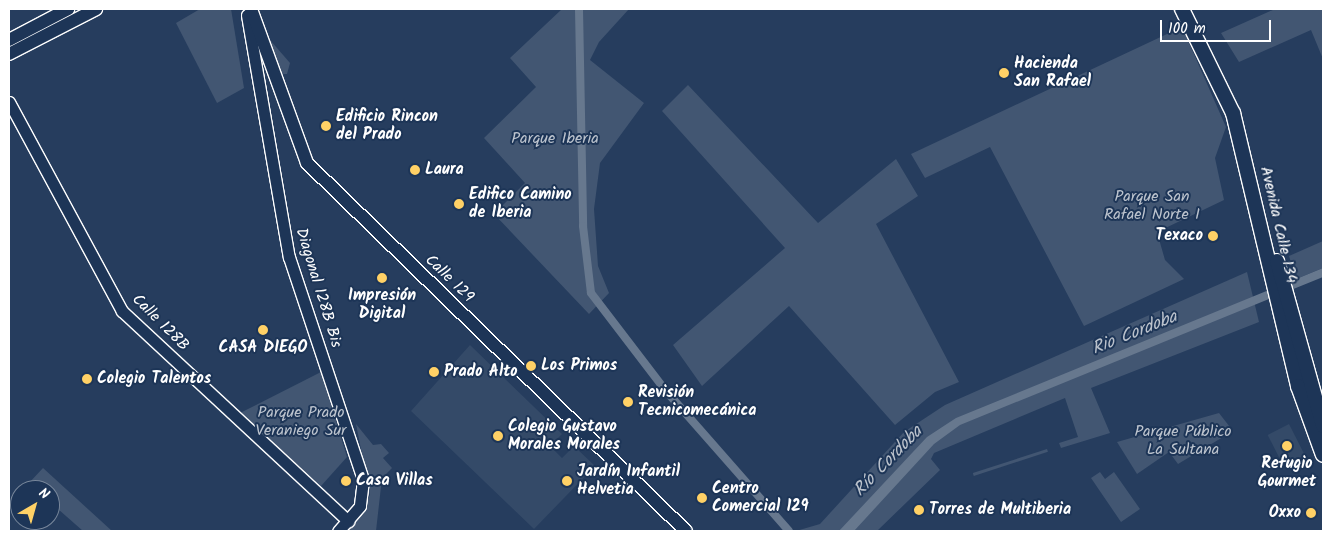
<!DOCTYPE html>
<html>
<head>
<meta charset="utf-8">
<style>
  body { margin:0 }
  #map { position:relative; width:1332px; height:540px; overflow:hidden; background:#263d5e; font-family:Kalam,sans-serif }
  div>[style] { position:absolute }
  .built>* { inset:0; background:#344a68; transform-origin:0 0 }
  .green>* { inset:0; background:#425672; transform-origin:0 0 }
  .water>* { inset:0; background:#67788e }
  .canal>* { height:8px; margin:-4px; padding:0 4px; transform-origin:4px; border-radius:4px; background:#67788e }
  .roads { filter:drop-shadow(1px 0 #fff) drop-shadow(-1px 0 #fff) drop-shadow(0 1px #fff) drop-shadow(0 -1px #fff) }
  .tertiary>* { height:11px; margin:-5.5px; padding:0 5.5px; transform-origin:5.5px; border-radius:5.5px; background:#1d3557 }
  .secondary>* { height:12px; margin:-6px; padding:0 6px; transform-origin:6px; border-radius:6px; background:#1d3557 }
  .primary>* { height:14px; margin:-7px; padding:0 7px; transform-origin:7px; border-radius:7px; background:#1d3557 }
  .dots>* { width:14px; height:14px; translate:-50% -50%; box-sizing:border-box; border:2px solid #1d3557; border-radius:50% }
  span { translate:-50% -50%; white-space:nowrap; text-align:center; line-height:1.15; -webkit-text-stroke:4px #1d3557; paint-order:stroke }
  .poi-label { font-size:16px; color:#fff; font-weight:700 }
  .left { translate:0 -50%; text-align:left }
  .right { translate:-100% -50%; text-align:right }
  .park-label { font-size:16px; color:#bdc4ce }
  .street-label { font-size:16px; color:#fff }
  .water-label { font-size:18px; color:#bbc2cc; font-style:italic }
  .frame { position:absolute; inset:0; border:10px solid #fff; pointer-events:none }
  .north { position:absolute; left:10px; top:480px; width:50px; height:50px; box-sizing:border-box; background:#1d3557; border:1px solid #77869a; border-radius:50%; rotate:38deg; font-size:14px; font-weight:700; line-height:20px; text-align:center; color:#fff }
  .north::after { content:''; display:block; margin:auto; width:18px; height:22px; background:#ffd166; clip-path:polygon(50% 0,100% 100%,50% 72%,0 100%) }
  .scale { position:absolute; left:1160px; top:20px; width:111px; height:22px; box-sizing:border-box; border:2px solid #fff; border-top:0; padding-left:6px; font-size:15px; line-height:18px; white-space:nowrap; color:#fff; -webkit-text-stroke:4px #1d3557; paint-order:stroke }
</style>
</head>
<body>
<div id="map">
  <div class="built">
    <i style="clip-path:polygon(470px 345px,562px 434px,550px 446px,562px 458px,574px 446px,595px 466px,534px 529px,411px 411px)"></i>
    <i style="left:1289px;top:424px;width:35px;height:24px;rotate:63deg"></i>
  </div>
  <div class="green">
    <i style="clip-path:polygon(200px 9px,231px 9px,244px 88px,217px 103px,176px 23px)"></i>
    <i style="clip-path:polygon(562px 9px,629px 9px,599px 42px,590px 60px,644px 103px,600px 163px,594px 209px,598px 266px,609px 293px,589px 314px,494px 214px,525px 183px,484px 138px,536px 87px,510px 58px)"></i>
    <i style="clip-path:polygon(1275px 9px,1323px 9px,1323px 59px,1311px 30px,1239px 62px,1221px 33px)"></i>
    <i style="clip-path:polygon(1182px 27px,1226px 127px,1215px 158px,1224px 200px,1157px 232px,1165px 260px,1184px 279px,1084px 326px,990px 147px,925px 178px,911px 154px)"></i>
    <i style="clip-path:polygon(264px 33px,290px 63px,287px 74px,279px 74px)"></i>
    <i style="clip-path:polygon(688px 85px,818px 223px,896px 159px,918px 196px,876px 224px,959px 382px,935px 392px,895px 425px,789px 306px,702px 386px,673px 345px,785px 248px,662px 111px)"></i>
    <i style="clip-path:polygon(1323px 241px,1323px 268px,1296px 279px,1289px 256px)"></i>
    <i style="clip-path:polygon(1247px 272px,1259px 322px,1091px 388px,1110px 433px,1061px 448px,1059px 443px,1078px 437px,1065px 398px,934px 453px,931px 459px,940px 470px,877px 531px,796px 531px,820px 524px,904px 432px,945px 405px)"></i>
    <i style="clip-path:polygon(321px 372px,347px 457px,321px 486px,240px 413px)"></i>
    <i style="clip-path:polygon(1219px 413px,1233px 431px,1178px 464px,1169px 452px,1137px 474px,1117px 442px)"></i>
    <i style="clip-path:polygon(356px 424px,373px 445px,381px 444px,389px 453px,383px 458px,392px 468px,382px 478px,376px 531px,346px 531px,370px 495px)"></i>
    <i style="left:1047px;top:449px;width:3px;height:78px;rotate:72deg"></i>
    <i style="clip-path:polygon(43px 468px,112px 531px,83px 531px,50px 502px,50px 490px,37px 490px,29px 483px)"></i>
    <i style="clip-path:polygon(1100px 472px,1105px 479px,1114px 472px,1140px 509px,1121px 522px,1091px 478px)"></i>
  </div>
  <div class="water">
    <i style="clip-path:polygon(1323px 268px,1323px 277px,960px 425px,934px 444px,854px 531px,839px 531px,927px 437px,956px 418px)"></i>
  </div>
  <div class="canal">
    <i style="left:579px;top:9px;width:217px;rotate:88.9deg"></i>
    <i style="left:583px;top:226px;width:67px;rotate:83.2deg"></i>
    <i style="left:591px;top:293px;width:123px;rotate:52.6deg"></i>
    <i style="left:666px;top:391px;width:186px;rotate:48.7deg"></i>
  </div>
  <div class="roads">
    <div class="tertiary">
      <i style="left:247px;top:15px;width:246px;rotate:80.2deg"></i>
      <i style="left:289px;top:257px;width:235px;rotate:71.6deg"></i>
      <i style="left:363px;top:480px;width:26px;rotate:97deg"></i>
      <i style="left:360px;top:506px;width:33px;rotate:131deg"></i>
      <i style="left:9px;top:102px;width:238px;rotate:61.6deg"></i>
      <i style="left:122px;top:311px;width:309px;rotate:42.9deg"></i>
    </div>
    <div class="secondary">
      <i style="left:251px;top:9px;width:164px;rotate:70deg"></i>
      <i style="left:307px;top:163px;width:528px;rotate:44.16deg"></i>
      <i style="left:9px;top:40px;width:67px;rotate:-27.7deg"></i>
      <i style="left:9px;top:54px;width:98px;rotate:-27.3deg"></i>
    </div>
    <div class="primary">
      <i style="left:1182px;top:9px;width:116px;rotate:63.9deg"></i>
      <i style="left:1233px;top:113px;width:281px;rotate:76.6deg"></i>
      <i style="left:1298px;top:386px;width:73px;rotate:70.1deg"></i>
      <i style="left:1277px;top:261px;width:171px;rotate:74.4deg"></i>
    </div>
  </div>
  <div class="dots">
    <i style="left:1004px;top:73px;background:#ffd166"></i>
    <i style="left:326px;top:126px;background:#ffd166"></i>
    <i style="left:415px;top:170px;background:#ffd166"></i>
    <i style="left:459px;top:204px;background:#ffd166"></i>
    <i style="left:1213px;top:236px;background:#ffd166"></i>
    <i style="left:382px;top:278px;background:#ffd166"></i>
    <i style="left:263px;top:330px;background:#ffd166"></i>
    <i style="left:531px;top:366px;background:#ffd166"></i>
    <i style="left:434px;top:372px;background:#ffd166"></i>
    <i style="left:87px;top:379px;background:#ffd166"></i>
    <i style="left:628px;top:402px;background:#ffd166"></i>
    <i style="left:498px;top:436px;background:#ffd166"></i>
    <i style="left:1287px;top:446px;background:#ffd166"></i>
    <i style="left:346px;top:481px;background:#ffd166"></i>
    <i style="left:567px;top:481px;background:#ffd166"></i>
    <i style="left:702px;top:498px;background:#ffd166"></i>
    <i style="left:919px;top:510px;background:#ffd166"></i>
    <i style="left:1311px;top:513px;background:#ffd166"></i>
  </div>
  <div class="poi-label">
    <span class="left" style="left:1014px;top:73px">Hacienda<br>San Rafael</span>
    <span class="left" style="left:336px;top:126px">Edificio Rincon<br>del Prado</span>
    <span class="left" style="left:425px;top:170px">Laura</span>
    <span class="left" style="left:469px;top:204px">Edifico Camino<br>de Iberia</span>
    <span class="right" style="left:1203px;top:236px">Texaco</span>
    <span style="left:382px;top:305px">Impresión<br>Digital</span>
    <span style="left:263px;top:348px">CASA DIEGO</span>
    <span class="left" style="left:541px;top:366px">Los Primos</span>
    <span class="left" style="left:444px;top:372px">Prado Alto</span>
    <span class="left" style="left:97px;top:379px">Colegio Talentos</span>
    <span class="left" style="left:638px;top:402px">Revisión<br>Tecnicomecánica</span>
    <span class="left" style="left:508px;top:436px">Colegio Gustavo<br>Morales Morales</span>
    <span style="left:1287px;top:473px">Refugio<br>Gourmet</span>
    <span class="left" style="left:577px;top:481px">Jardín Infantil<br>Helvetia</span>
    <span class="left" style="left:356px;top:481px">Casa Villas</span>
    <span class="left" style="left:712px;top:498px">Centro<br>Comercial 129</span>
    <span class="left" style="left:929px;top:510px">Torres de Multiberia</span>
    <span class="right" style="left:1301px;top:513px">Oxxo</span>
  </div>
  <div class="park-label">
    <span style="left:555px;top:139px">Parque Iberia</span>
    <span style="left:1152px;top:206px">Parque San<br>Rafael Norte I</span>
    <span style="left:301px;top:422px">Parque Prado<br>Veraniego Sur</span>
    <span style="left:1183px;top:441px">Parque Público<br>La Sultana</span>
  </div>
  <div class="street-label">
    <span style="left:1278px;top:225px;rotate:77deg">Avenida Calle 134</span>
    <span style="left:449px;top:279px;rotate:44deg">Calle 129</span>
    <span style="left:318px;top:288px;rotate:73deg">Diagonal 128B Bis</span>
    <span style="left:160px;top:323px;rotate:45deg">Calle 128B</span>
  </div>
  <div class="water-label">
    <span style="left:1135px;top:334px;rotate:-22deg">Rio Cordoba</span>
    <span style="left:889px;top:462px;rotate:-46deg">Río Cordoba</span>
  </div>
  <div class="frame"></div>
  <div class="north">N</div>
  <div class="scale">100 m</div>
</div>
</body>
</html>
